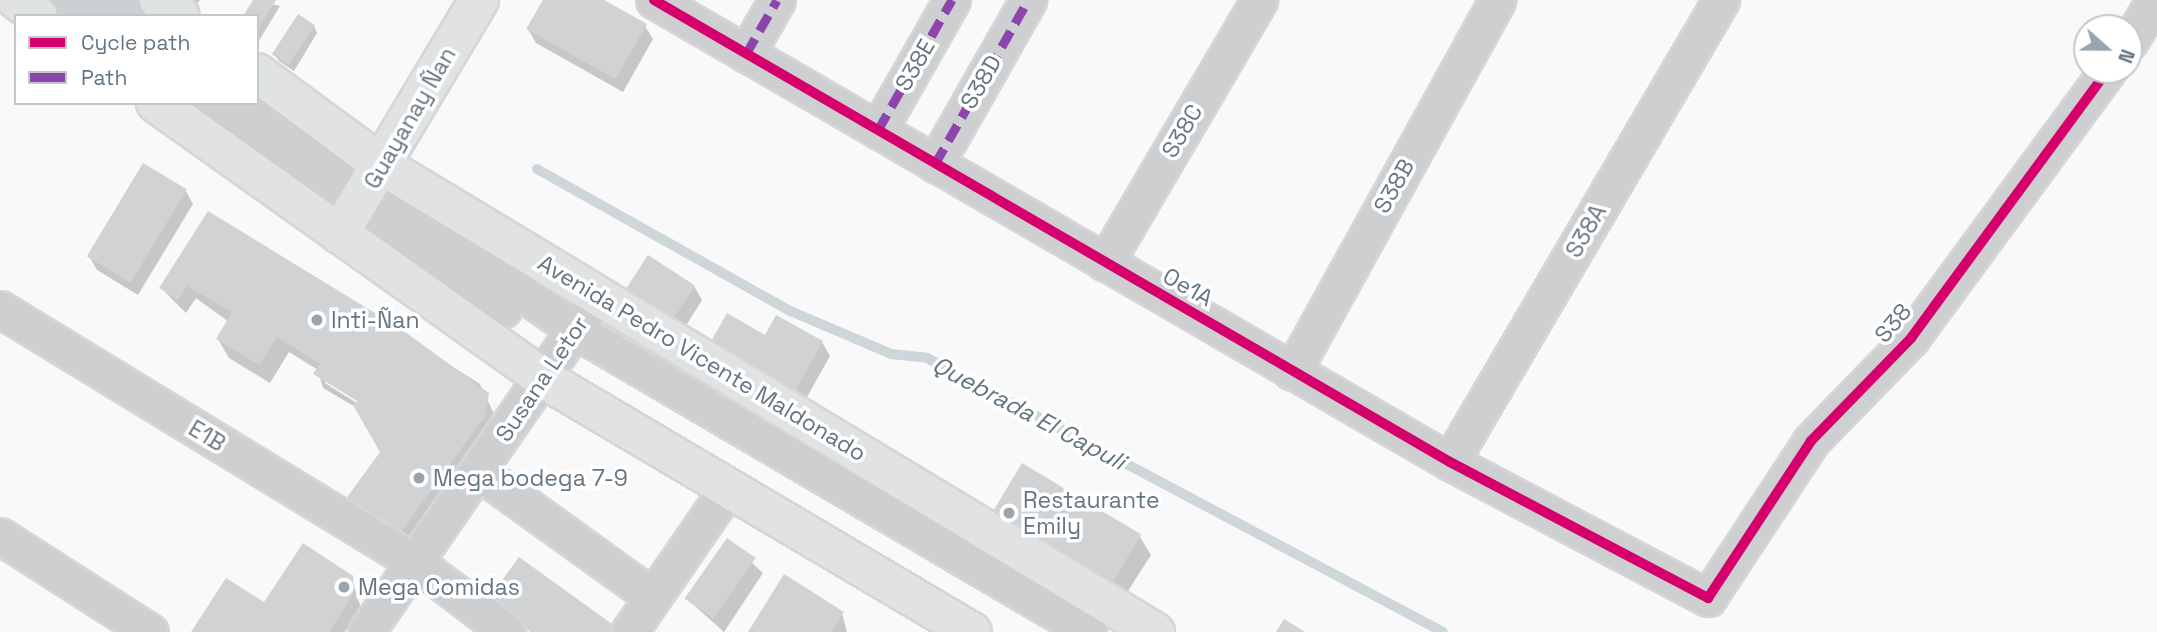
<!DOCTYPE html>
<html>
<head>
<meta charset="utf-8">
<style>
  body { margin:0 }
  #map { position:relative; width:2157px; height:632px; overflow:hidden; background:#f9f9f9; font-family:"Space Grotesk",sans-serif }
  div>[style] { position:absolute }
  .shadow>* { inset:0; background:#0003 }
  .stream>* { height:10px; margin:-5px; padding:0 5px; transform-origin:5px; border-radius:5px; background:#ced6d9 }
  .building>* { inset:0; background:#d0d2d3; transform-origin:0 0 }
  .roads { filter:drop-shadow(2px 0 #d5d6d7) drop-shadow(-2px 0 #d5d6d7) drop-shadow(0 2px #d5d6d7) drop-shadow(0 -2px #d5d6d7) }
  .minor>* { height:35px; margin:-17.5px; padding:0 17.5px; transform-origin:17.5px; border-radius:17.5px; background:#cecfd0 }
  .major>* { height:38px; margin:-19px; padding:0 19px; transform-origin:19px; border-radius:19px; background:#e1e2e2 }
  .quiet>* { height:9px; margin-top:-4.5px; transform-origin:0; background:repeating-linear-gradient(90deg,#8e44ad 0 18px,transparent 0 27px) }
  .cycleway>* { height:10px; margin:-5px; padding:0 5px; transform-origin:5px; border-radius:5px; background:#d6006c }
  .dots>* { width:19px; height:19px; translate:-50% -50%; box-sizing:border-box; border:4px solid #fff; border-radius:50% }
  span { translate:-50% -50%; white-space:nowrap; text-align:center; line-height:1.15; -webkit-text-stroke:7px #fff; paint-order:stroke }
  .street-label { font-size:23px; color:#657683 }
  .poi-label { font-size:23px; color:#657683 }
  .left { translate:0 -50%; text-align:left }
  .water-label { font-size:24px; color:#60757c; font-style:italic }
  .legend { position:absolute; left:14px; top:14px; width:245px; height:91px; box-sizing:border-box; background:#fff; border:2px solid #c1c8cd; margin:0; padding:9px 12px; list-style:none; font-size:21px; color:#657683 }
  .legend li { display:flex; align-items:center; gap:14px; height:35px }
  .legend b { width:35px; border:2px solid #c1c8cd }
  .north { position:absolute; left:2073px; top:14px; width:70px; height:70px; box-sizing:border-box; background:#fff; border:2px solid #c1c8cd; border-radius:50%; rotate:111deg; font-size:19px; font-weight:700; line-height:28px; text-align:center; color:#657683 }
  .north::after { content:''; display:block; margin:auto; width:24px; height:32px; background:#99a4ac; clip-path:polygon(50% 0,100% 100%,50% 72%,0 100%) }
</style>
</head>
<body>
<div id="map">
  <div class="shadow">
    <i style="clip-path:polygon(180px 0,200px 0,193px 9px)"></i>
    <i style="clip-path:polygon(255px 0,280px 6px,257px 44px,257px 16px)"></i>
    <i style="clip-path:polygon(545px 0,599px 0,645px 26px,653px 39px,623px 92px,536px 43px,528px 29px)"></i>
    <i style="clip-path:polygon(314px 26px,317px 33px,294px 71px,279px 61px,275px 55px)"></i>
    <i style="clip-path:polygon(186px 191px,193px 204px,138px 295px,97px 270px,89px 256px)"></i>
    <i style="clip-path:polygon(evenodd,209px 214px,480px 384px,501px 429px,410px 561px,358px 526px,382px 452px,357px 408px,323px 388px,318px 370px,289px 352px,270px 383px,229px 358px,218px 339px,229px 322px,196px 298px,186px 313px,161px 288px,209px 214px,325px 379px,365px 404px,363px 407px,325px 383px,325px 379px)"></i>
    <i style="clip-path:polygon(649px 258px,694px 286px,702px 300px,677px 340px)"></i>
    <i style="clip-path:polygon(766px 337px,822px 342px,830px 356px,802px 406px)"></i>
    <i style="clip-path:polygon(1001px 528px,1140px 537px,1151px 555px,1119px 605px)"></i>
    <i style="clip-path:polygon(728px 541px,763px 573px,724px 632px,688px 600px)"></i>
    <i style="clip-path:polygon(351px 577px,361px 608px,345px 632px,193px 632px)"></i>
    <i style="clip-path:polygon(842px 613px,847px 632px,750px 632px)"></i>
  </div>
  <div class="stream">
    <i style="left:537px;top:169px;width:288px;rotate:29.3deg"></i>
    <i style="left:788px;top:310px;width:112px;rotate:23.1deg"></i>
    <i style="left:891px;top:354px;width:36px;rotate:6deg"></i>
    <i style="left:927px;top:358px;width:584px;rotate:27.97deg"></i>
  </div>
  <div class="building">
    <i style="clip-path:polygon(253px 0,276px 0,257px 31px,257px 16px,243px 16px)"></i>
    <i style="clip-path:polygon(543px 0,604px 0,647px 24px,615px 79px,526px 29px)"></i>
    <i style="left:298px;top:14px;width:20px;height:48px;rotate:33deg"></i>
    <i style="left:143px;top:163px;width:51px;height:109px;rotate:31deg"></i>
    <i style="clip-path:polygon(208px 211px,401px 329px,489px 393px,485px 416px,396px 539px,343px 503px,380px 452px,353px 405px,357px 401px,313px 374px,320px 364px,277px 337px,259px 365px,216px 339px,232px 312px,187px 286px,178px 300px,159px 288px)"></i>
    <i style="left:648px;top:255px;width:56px;height:49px;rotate:33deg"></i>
    <i style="clip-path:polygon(727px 313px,765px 335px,776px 315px,823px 341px,794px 393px,709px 345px)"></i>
    <i style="left:1022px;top:463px;width:139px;height:60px;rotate:31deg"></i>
    <i style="left:727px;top:538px;width:35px;height:74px;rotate:35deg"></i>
    <i style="clip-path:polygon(303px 543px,353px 576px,354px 593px,329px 632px,191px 632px,226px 578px,264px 602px)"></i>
    <i style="clip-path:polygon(519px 557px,619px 629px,617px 632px,530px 632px,487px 601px)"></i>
    <i style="clip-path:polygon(784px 574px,844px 612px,831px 632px,748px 632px)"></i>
    <i style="clip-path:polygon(1284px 619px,1305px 632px,1276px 632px)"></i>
  </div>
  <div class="roads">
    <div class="minor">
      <i style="left:64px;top:0;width:26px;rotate:37deg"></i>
      <i style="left:111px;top:0;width:26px;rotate:37deg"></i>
      <i style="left:654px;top:0;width:920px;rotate:30.13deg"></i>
      <i style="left:1450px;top:462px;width:292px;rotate:27.8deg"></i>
      <i style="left:1708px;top:598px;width:188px;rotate:-56.7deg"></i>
      <i style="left:1811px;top:441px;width:144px;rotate:-45.8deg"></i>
      <i style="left:1911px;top:338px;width:333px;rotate:-53.7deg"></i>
      <i style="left:2129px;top:42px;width:49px;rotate:-58.2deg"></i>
      <i style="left:746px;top:54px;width:62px;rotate:-60.1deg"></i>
      <i style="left:204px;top:103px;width:186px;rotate:36.7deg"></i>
      <i style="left:353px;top:214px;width:178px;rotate:32.3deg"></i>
      <i style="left:251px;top:103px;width:396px;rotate:35deg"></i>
      <i style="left:575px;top:330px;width:596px;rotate:30.44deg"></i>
      <i style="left:878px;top:130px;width:150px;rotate:-60.4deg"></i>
      <i style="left:935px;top:164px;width:189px;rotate:-60.4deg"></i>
      <i style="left:1105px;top:263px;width:305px;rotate:-59.6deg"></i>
      <i style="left:0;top:309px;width:486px;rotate:31.4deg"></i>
      <i style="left:415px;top:562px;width:116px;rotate:37.3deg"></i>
      <i style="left:1292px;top:372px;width:425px;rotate:-61.1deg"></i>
      <i style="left:1450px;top:462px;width:536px;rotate:-59.6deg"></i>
      <i style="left:479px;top:472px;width:214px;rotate:35.7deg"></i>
      <i style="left:0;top:536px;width:178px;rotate:32.6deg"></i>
      <i style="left:366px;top:632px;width:389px;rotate:-55.4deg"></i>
      <i style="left:629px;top:632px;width:175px;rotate:-55.5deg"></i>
    </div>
    <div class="major">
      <i style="left:17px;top:0;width:26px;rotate:37deg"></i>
      <i style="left:159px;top:0;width:26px;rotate:37deg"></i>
      <i style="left:257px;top:73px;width:157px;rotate:36.4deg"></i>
      <i style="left:383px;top:166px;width:902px;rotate:31.12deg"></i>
      <i style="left:156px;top:103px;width:476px;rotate:35.4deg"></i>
      <i style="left:544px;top:379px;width:497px;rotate:30.6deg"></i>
      <i style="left:339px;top:234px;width:273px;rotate:-59.1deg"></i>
    </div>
  </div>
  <div class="quiet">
    <i style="left:746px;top:54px;width:62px;rotate:-60.1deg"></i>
    <i style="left:878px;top:130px;width:150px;rotate:-60.4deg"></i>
    <i style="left:935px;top:164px;width:189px;rotate:-60.4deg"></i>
  </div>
  <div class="cycleway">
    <i style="left:654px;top:0;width:920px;rotate:30.13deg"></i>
    <i style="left:1450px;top:462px;width:292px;rotate:27.8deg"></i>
    <i style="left:1708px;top:598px;width:188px;rotate:-56.7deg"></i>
    <i style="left:1811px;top:441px;width:144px;rotate:-45.8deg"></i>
    <i style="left:1911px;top:338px;width:333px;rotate:-53.7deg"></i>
  </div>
  <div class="dots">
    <i style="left:317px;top:320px;background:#99a4ac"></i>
    <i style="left:419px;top:478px;background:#99a4ac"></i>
    <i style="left:1009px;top:513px;background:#99a4ac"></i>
    <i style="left:344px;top:587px;background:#99a4ac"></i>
  </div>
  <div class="street-label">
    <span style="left:915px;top:65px;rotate:-60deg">S38E</span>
    <span style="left:981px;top:82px;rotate:-60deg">S38D</span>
    <span style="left:410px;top:118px;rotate:-60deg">Guayanay Ñan</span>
    <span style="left:1182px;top:131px;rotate:-60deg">S38C</span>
    <span style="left:1394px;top:186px;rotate:-61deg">S38B</span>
    <span style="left:1586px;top:231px;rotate:-60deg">S38A</span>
    <span style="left:1188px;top:287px;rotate:30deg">Oe1A</span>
    <span style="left:1893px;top:323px;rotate:-50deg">S38</span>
    <span style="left:702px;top:358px;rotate:31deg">Avenida Pedro Vicente Maldonado</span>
    <span style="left:542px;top:379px;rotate:-56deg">Susana Letor</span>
    <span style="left:207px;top:436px;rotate:31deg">E1B</span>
  </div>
  <div class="poi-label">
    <span class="left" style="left:331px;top:320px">Inti-Ñan</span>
    <span class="left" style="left:433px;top:478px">Mega bodega 7-9</span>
    <span class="left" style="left:1023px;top:513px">Restaurante<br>Emily</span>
    <span class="left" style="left:358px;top:587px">Mega Comidas</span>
  </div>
  <div class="water-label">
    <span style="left:1029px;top:413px;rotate:28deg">Quebrada El Capuli</span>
  </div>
  <ul class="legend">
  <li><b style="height:9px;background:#d6006c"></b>Cycle path</li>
  <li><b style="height:9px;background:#8e44ad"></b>Path</li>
  </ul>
  <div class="north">N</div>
</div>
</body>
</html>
